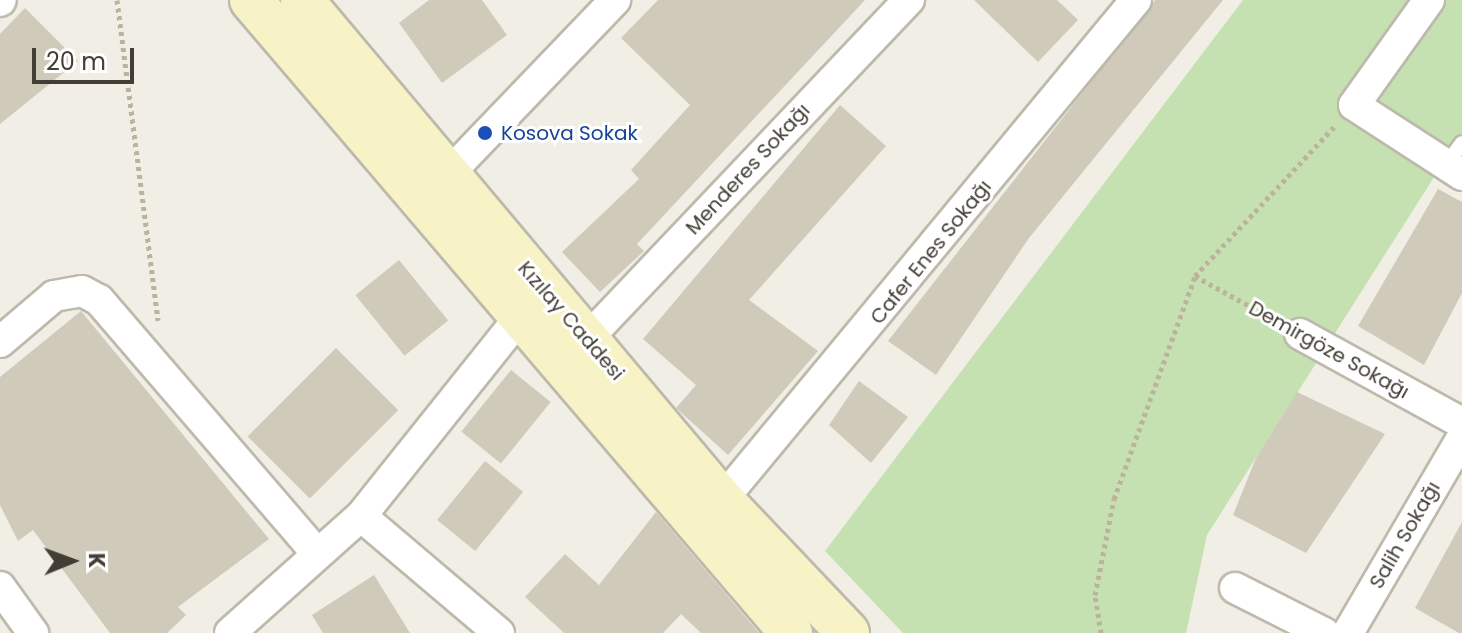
<!DOCTYPE html>
<html>
<head>
<meta charset="utf-8">
<style>
  body { margin:0 }
  #map { position:relative; width:1462px; height:633px; overflow:hidden; background:#f0eee5; font-family:Poppins,sans-serif }
  div>[style] { position:absolute }
  .green>* { inset:0; background:#c6e1b1 }
  .building>* { inset:0; background:#d0cabb; transform-origin:0 0 }
  .path>* { height:5px; margin-top:-2.5px; transform-origin:0; background:repeating-linear-gradient(90deg,#bbb39b 0 4px,transparent 0 8px) }
  .roads { filter:drop-shadow(2px 0 #bdb9ab) drop-shadow(-2px 0 #bdb9ab) drop-shadow(0 2px #bdb9ab) drop-shadow(0 -2px #bdb9ab) }
  .lane>* { height:14px; margin:-7px; padding:0 7px; transform-origin:7px; border-radius:7px; background:#fff }
  .street>* { height:30px; margin:-15px; padding:0 15px; transform-origin:15px; border-radius:15px; background:#fff }
  .secondary>* { height:42px; margin:-21px; padding:0 21px; transform-origin:21px; border-radius:21px; background:#f8f2c7 }
  .dots>* { width:22px; height:22px; translate:-50% -50%; box-sizing:border-box; border:4px solid #fff; border-radius:50% }
  span { translate:-50% -50%; white-space:nowrap; text-align:center; line-height:1.15; -webkit-text-stroke:6px #fff; paint-order:stroke }
  .transit-label { font-size:20px; color:#164399 }
  .left { translate:0 -50%; text-align:left }
  .street-label { font-size:20px; color:#423e35 }
  .north { position:absolute; left:32px; top:521px; width:80px; height:80px; -webkit-text-stroke:6px #fff; paint-order:stroke; rotate:89deg; font-size:22px; font-weight:700; line-height:32px; text-align:center; color:#423e35 }
  .north::after { content:''; display:block; margin:auto; width:28px; height:36px; background:#423e35; clip-path:polygon(50% 0,100% 100%,50% 72%,0 100%) }
  .scale { position:absolute; left:32px; top:48px; width:102px; height:36px; box-sizing:border-box; border:4px solid #423e35; border-top:0; padding-left:10px; font-size:24px; line-height:28px; white-space:nowrap; color:#423e35; -webkit-text-stroke:6px #fff; paint-order:stroke }
</style>
</head>
<body>
<div id="map">
  <div class="green">
    <i style="clip-path:polygon(1243px 0,1462px 0,1462px 133px,1207px 535px,1186px 633px,903px 633px,825px 551px)"></i>
  </div>
  <div class="building">
    <i style="clip-path:polygon(429px 0,482px 0,507px 35px,442px 83px,399px 23px)"></i>
    <i style="clip-path:polygon(658px 0,865px 0,637px 244px,644px 251px,600px 292px,562px 252px,639px 179px,631px 170px,690px 105px,621px 38px)"></i>
    <i style="clip-path:polygon(974px 0,1057px 0,1078px 20px,1038px 62px)"></i>
    <i style="clip-path:polygon(1155px 0,1223px 0,1029px 238px,936px 375px,888px 341px)"></i>
    <i style="clip-path:polygon(25px 8px,78px 61px,0 124px,0 34px)"></i>
    <i style="clip-path:polygon(840px 105px,886px 146px,749px 300px,818px 351px,728px 455px,676px 408px,696px 385px,643px 339px)"></i>
    <i style="clip-path:polygon(1438px 189px,1462px 202px,1462px 293px,1424px 365px,1358px 326px)"></i>
    <i style="left:399px;top:260px;width:78px;height:56px;rotate:51deg"></i>
    <i style="clip-path:polygon(81px 311px,269px 539px,178px 607px,186px 615px,167px 633px,110px 633px,33px 530px,18px 541px,0 505px,0 377px)"></i>
    <i style="left:336px;top:348px;width:88px;height:125px;rotate:45deg"></i>
    <i style="left:511px;top:370px;width:51px;height:79px;rotate:39deg"></i>
    <i style="clip-path:polygon(859px 381px,908px 417px,871px 463px,829px 425px)"></i>
    <i style="clip-path:polygon(1297px 392px,1385px 434px,1306px 553px,1233px 515px,1256px 458px)"></i>
    <i style="left:485px;top:461px;width:49px;height:76px;rotate:39deg"></i>
    <i style="clip-path:polygon(656px 512px,759px 633px,701px 633px,681px 614px,663px 633px,564px 633px,525px 597px,565px 554px,599px 585px)"></i>
    <i style="clip-path:polygon(1462px 522px,1462px 633px,1459px 633px,1415px 608px)"></i>
    <i style="clip-path:polygon(374px 575px,410px 633px,323px 633px,312px 615px)"></i>
  </div>
  <div class="path">
    <i style="left:117px;top:0;width:323px;rotate:82.7deg"></i>
    <i style="left:1195px;top:276px;width:91px;rotate:28.8deg"></i>
    <i style="left:1101px;top:633px;width:38px;rotate:-99deg"></i>
    <i style="left:1095px;top:595px;width:98px;rotate:-78.8deg"></i>
    <i style="left:1114px;top:499px;width:237px;rotate:-70deg"></i>
    <i style="left:1195px;top:276px;width:205px;rotate:-47deg"></i>
  </div>
  <div class="roads">
    <div class="lane">
      <i style="left:1446px;top:165px;width:27px;rotate:-54deg"></i>
    </div>
    <div class="street">
      <i style="left:1429px;top:0;width:129px;rotate:125.5deg"></i>
      <i style="left:1354px;top:105px;width:129px;rotate:32.9deg"></i>
      <i style="left:0;top:1px;width:1px;rotate:-45deg"></i>
      <i style="left:434px;top:189px;width:262px;rotate:-46.2deg"></i>
      <i style="left:1300px;top:334px;width:185px;rotate:28.8deg"></i>
      <i style="left:587px;top:339px;width:468px;rotate:-46.5deg"></i>
      <i style="left:0;top:342px;width:71px;rotate:-40.4deg"></i>
      <i style="left:54px;top:296px;width:28px;rotate:-10deg"></i>
      <i style="left:82px;top:291px;width:19px;rotate:28deg"></i>
      <i style="left:99px;top:300px;width:333px;rotate:49.3deg"></i>
      <i style="left:722px;top:500px;width:649px;rotate:-50.38deg"></i>
      <i style="left:361px;top:516px;width:181px;rotate:40.3deg"></i>
      <i style="left:0;top:587px;width:57px;rotate:54.3deg"></i>
      <i style="left:1235px;top:588px;width:100px;rotate:26.8deg"></i>
      <i style="left:230px;top:633px;width:176px;rotate:-41.8deg"></i>
      <i style="left:361px;top:516px;width:253px;rotate:-51.4deg"></i>
      <i style="left:1348px;top:633px;width:226px;rotate:-59.7deg"></i>
    </div>
    <div class="secondary">
      <i style="left:251px;top:0;width:832px;rotate:49.53deg"></i>
      <i style="left:302px;top:0;width:653px;rotate:49.97deg"></i>
      <i style="left:722px;top:500px;width:183px;rotate:46.5deg"></i>
    </div>
  </div>
  <div class="dots">
    <i style="left:485px;top:133px;background:#1a4fb4"></i>
  </div>
  <div class="transit-label">
    <span class="left" style="left:501px;top:133px">Kosova Sokak</span>
  </div>
  <div class="street-label">
    <span style="left:748px;top:169px;rotate:-47deg">Menderes Sokağı</span>
    <span style="left:931px;top:252px;rotate:-51deg">Cafer Enes Sokağı</span>
    <span style="left:571px;top:321px;rotate:49deg">Kızılay Caddesi</span>
    <span style="left:1329px;top:350px;rotate:29deg">Demirgöze Sokağı</span>
    <span style="left:1405px;top:535px;rotate:-60deg">Salih Sokağı</span>
  </div>
  <div class="north">K</div>
  <div class="scale">20 m</div>
</div>
</body>
</html>
